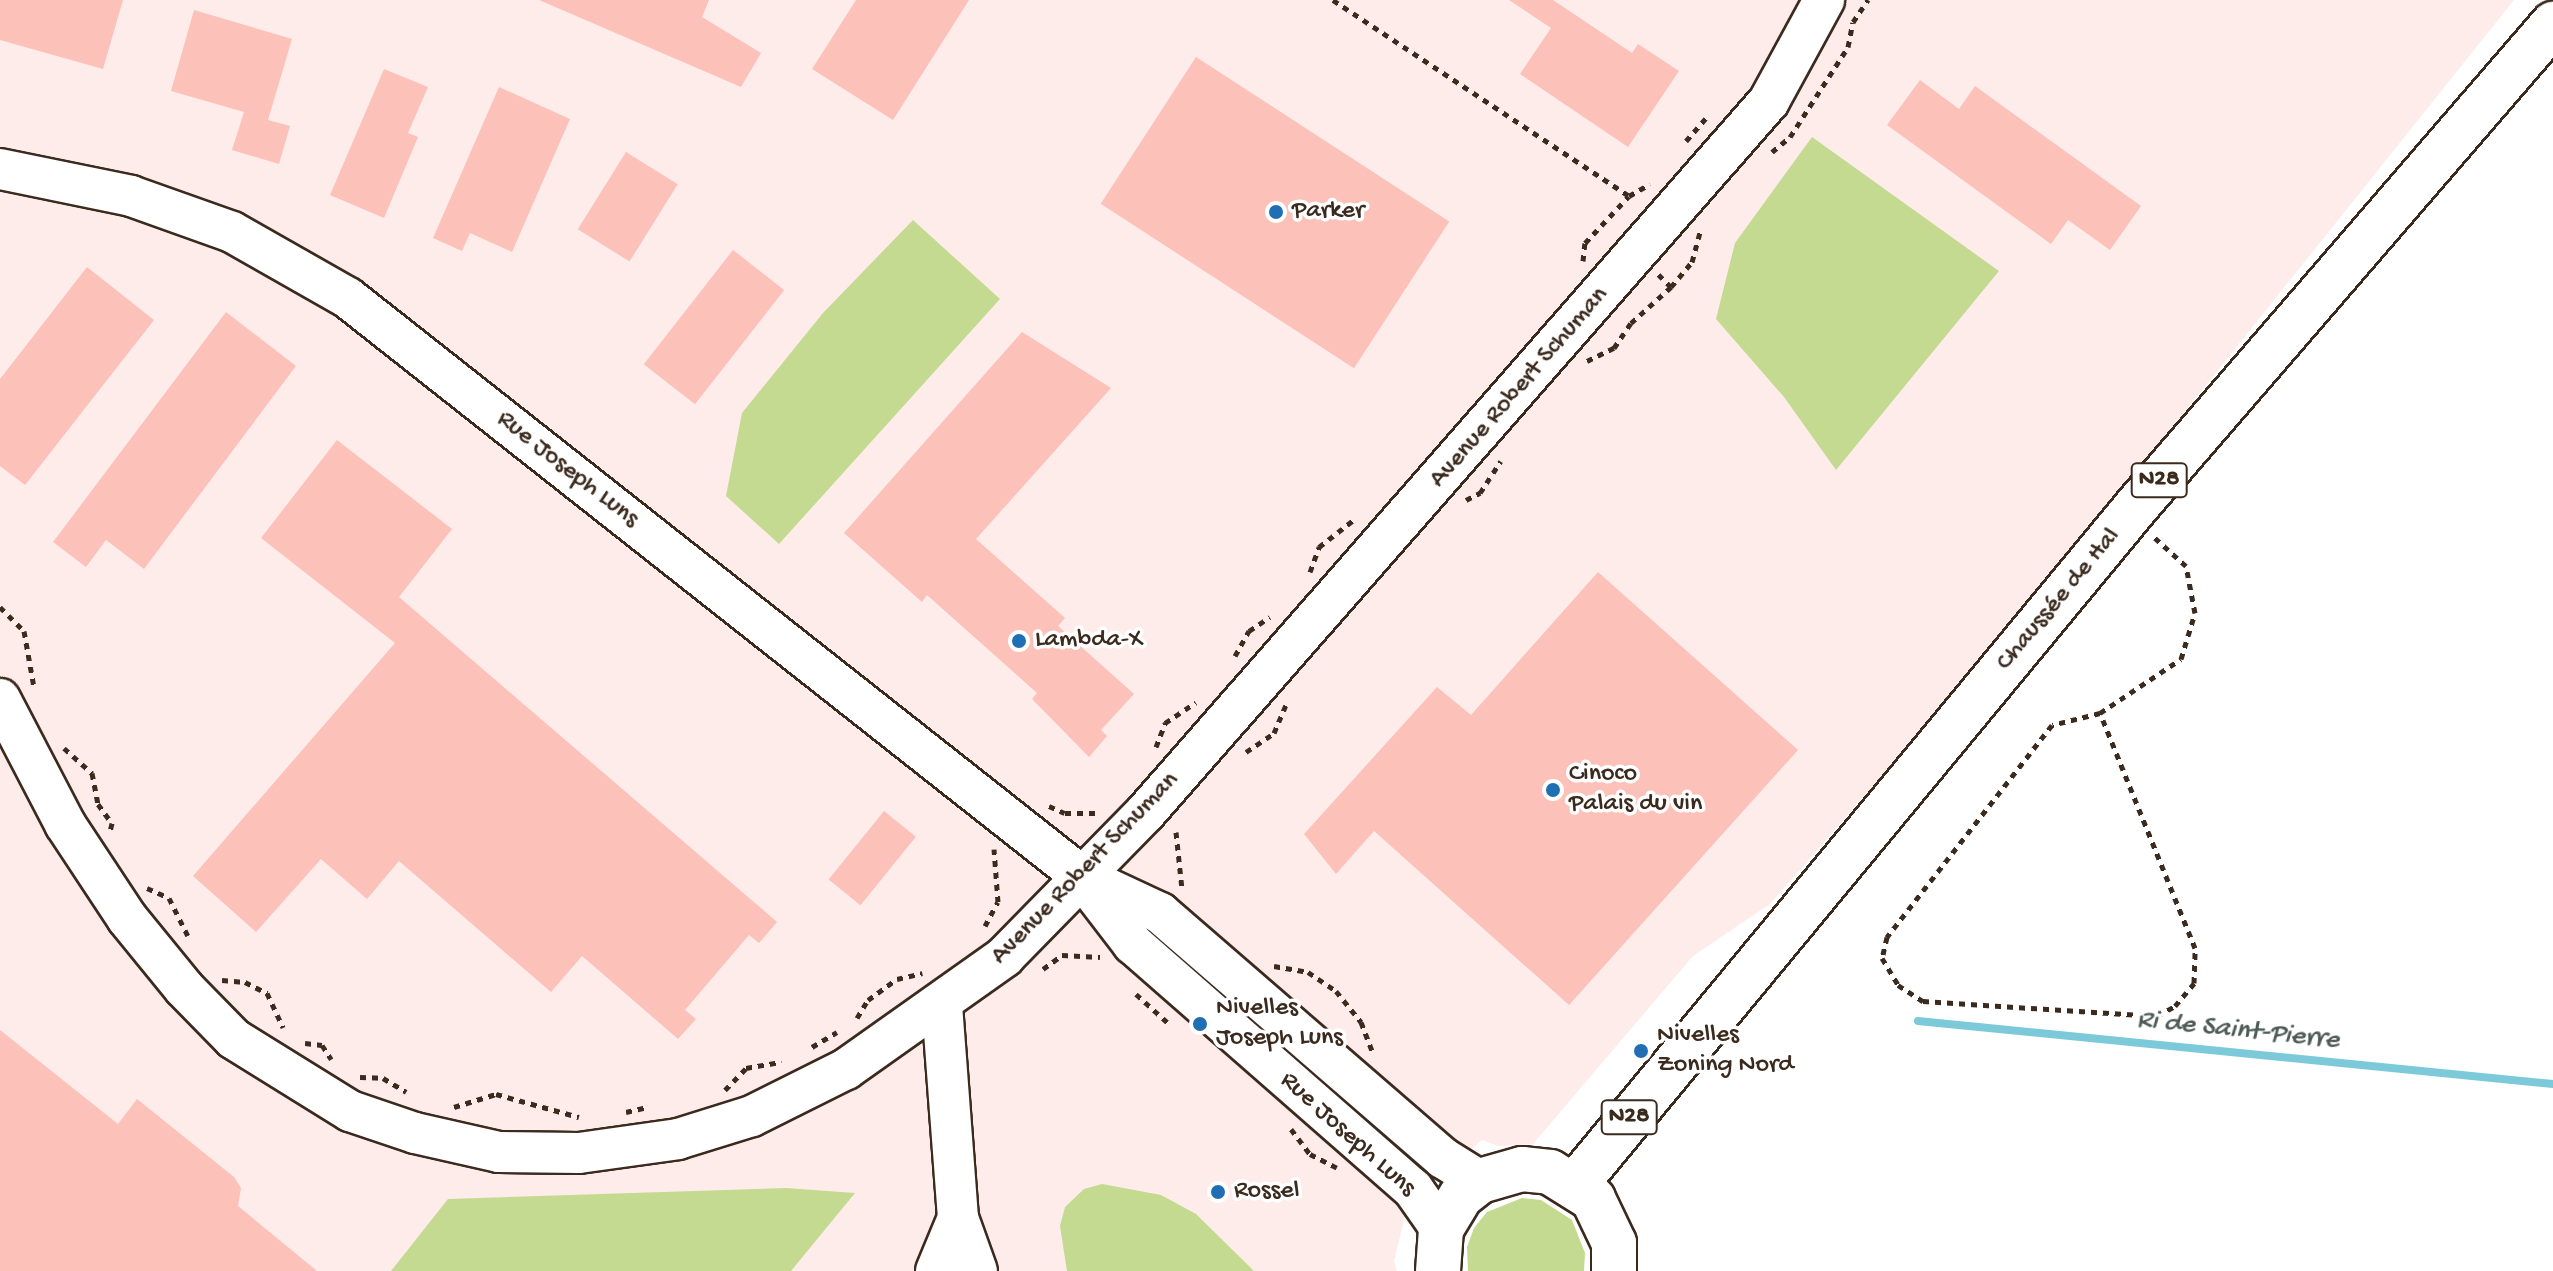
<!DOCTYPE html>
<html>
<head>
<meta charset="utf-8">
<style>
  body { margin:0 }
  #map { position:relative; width:2553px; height:1271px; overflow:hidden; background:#fff; font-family:"Gochi Hand",sans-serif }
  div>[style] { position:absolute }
  .built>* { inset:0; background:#feecea }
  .green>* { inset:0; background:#c3da90 }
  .stream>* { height:8px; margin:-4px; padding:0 4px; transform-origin:4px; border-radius:4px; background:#7bc9d9 }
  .building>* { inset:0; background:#fcc1b8; transform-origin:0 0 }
  .path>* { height:5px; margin-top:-2.5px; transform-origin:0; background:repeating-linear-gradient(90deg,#3b2a1e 0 6px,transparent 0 12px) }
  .roads { filter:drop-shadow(2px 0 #3b2a1e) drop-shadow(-2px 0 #3b2a1e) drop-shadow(0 2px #3b2a1e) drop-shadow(0 -2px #3b2a1e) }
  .minor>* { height:40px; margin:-20px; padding:0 20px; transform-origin:20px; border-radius:20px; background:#fff }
  .major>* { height:44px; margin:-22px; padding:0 22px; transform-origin:22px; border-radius:22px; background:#fff }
  .dots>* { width:22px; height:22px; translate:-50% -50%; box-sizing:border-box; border:4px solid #fff; border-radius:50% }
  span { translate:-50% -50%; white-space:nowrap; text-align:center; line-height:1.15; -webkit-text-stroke:7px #fff; paint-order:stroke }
  .shield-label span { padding:2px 6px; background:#fff; border:2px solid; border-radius:6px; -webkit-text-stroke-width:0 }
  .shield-label { font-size:24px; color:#3b2a1e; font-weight:700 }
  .poi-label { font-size:26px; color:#3b2a1e }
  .left { translate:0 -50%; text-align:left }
  .street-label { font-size:26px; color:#3b2a1e }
  .water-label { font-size:28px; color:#4e5a56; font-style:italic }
</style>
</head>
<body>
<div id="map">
  <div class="built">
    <i style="clip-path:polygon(0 0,2514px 0,2019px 619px,1770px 904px,1693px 956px,1533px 1144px,1498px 1146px,1482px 1140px,1408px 1204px,1394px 1261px,1397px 1271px,0 1271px)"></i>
  </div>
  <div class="green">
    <i style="clip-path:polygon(1812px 137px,1999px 271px,1836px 470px,1784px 397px,1716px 319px,1735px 243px)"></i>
    <i style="clip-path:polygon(913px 220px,1000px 299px,779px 544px,726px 496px,742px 413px,823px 313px)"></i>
    <i style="clip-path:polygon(1102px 1184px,1161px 1195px,1196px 1214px,1254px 1271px,1067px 1271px,1060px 1226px,1065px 1207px,1084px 1189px)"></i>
    <i style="clip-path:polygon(786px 1188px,855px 1193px,791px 1271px,391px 1271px,448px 1199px)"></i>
    <i style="clip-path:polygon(1522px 1198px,1541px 1200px,1572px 1220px,1585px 1253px,1584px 1271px,1468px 1271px,1467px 1247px,1474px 1228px,1487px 1212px)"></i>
  </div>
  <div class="stream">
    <i style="left:1918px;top:1021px;width:638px;rotate:5.67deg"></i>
  </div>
  <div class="building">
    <i style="clip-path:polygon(0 0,123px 0,103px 69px,0 40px)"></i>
    <i style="clip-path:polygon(539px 0,709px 0,702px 17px,761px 53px,741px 87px)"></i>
    <i style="clip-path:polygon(856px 0,969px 0,893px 120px,812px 69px)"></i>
    <i style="clip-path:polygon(1509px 0,1553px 0,1632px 53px,1638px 44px,1679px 71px,1628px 147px,1520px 74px,1551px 28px)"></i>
    <i style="clip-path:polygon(194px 10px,292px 39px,268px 120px,290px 126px,279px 164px,232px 150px,244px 112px,171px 91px)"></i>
    <i style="left:1196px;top:57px;width:302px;height:175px;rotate:33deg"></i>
    <i style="clip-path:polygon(384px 69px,428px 87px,408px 133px,418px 137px,384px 218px,330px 195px)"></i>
    <i style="clip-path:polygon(1920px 80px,1959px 109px,1975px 86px,2141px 206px,2110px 250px,2068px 220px,2051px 244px,1887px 125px)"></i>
    <i style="clip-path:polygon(499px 87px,570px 119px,512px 252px,470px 233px,462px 251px,433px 238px)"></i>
    <i style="left:626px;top:152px;width:61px;height:91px;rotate:32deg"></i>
    <i style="left:733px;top:250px;width:65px;height:145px;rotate:38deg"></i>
    <i style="clip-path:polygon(87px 267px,154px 320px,25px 485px,0 466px,0 379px)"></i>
    <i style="clip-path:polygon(226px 312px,296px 366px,144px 569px,106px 540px,86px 567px,53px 542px)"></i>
    <i style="clip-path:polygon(1022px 332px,1111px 388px,976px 539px,1065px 618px,1058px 626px,1134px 694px,1101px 730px,1107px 736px,1089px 757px,1032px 699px,1037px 693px,927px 595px,922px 602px,844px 533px)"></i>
    <i style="clip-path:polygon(337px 440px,452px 529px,399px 597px,777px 922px,759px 943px,749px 935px,685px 1010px,696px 1019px,678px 1039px,582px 956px,551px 992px,399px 861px,367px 899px,321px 859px,256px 932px,193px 876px,395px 643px,261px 538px)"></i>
    <i style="clip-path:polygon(1598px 572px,1798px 750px,1569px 1005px,1374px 831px,1336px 874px,1304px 834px,1437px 687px,1471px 715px)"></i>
    <i style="left:884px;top:811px;width:41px;height:88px;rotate:39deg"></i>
    <i style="clip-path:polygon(0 1030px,118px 1124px,137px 1099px,234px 1177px,241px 1188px,238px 1206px,317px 1271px,0 1271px)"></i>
  </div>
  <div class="path">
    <i style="left:1333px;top:0;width:355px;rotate:33.5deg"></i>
    <i style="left:1686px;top:141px;width:30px;rotate:-49deg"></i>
    <i style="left:1772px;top:152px;width:23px;rotate:-40deg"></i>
    <i style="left:1790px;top:137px;width:107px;rotate:-57.2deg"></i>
    <i style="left:1848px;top:47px;width:25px;rotate:-79deg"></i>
    <i style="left:1853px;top:22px;width:27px;rotate:-56deg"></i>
    <i style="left:1583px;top:261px;width:18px;rotate:-84deg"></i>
    <i style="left:1585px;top:243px;width:64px;rotate:-46.9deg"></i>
    <i style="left:1629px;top:196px;width:24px;rotate:-30deg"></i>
    <i style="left:1671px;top:287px;width:33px;rotate:-50deg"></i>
    <i style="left:1692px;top:262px;width:31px;rotate:-75deg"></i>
    <i style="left:1587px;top:361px;width:30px;rotate:-26deg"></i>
    <i style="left:1614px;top:348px;width:30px;rotate:-56deg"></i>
    <i style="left:1631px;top:323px;width:54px;rotate:-42deg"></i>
    <i style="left:1671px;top:287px;width:18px;rotate:-135deg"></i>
    <i style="left:1466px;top:500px;width:16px;rotate:-27deg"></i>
    <i style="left:1480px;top:493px;width:38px;rotate:-57deg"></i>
    <i style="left:1310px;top:572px;width:27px;rotate:-70deg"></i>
    <i style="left:1319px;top:547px;width:47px;rotate:-38.1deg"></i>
    <i style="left:0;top:607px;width:34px;rotate:45deg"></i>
    <i style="left:24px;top:631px;width:57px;rotate:79.9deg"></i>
    <i style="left:1235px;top:656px;width:29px;rotate:-61deg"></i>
    <i style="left:1249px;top:631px;width:25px;rotate:-34deg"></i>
    <i style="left:2100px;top:713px;width:49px;rotate:166deg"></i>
    <i style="left:2052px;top:725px;width:269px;rotate:127.9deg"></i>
    <i style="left:1887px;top:937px;width:22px;rotate:103deg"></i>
    <i style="left:1882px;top:958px;width:31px;rotate:59deg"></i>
    <i style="left:1898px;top:985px;width:30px;rotate:33deg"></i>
    <i style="left:1923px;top:1001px;width:234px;rotate:3.7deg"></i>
    <i style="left:2157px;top:1016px;width:21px;rotate:-29deg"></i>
    <i style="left:2175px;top:1006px;width:30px;rotate:-50deg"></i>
    <i style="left:2194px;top:983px;width:35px;rotate:-88deg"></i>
    <i style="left:2195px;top:948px;width:253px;rotate:-112deg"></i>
    <i style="left:2100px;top:713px;width:97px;rotate:-33.7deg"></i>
    <i style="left:2181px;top:659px;width:48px;rotate:-73.1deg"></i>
    <i style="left:2195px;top:613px;width:48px;rotate:-100.8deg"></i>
    <i style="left:2186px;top:566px;width:43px;rotate:-137.8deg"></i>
    <i style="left:1156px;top:747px;width:26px;rotate:-69deg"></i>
    <i style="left:1165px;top:723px;width:37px;rotate:-34deg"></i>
    <i style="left:64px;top:748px;width:38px;rotate:42deg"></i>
    <i style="left:92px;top:773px;width:32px;rotate:79deg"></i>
    <i style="left:98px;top:804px;width:24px;rotate:54deg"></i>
    <i style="left:112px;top:823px;width:9px;rotate:103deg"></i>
    <i style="left:1246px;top:752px;width:34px;rotate:-34deg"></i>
    <i style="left:1274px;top:733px;width:33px;rotate:-67deg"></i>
    <i style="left:1049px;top:806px;width:17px;rotate:24deg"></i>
    <i style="left:1065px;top:813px;width:32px"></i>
    <i style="left:1176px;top:832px;width:57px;rotate:84deg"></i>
    <i style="left:147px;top:888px;width:24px;rotate:24deg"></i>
    <i style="left:169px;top:898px;width:42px;rotate:63.4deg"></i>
    <i style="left:985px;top:926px;width:27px;rotate:-62deg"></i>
    <i style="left:998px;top:902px;width:53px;rotate:-94.3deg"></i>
    <i style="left:1274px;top:966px;width:35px;rotate:10deg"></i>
    <i style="left:1308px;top:972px;width:34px;rotate:34deg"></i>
    <i style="left:1336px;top:991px;width:40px;rotate:51deg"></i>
    <i style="left:1361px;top:1022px;width:33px;rotate:69deg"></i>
    <i style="left:1043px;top:969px;width:24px;rotate:-36deg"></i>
    <i style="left:1062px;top:955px;width:38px;rotate:3deg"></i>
    <i style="left:222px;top:980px;width:23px;rotate:5deg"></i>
    <i style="left:245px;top:982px;width:25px;rotate:27deg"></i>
    <i style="left:267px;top:993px;width:38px;rotate:65deg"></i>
    <i style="left:1136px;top:994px;width:42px;rotate:42.1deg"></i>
    <i style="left:857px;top:1018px;width:21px;rotate:-59deg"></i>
    <i style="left:868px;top:1000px;width:36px;rotate:-36deg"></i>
    <i style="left:897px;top:979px;width:26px;rotate:-13deg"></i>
    <i style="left:305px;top:1043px;width:17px;rotate:7deg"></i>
    <i style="left:322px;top:1045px;width:17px;rotate:57deg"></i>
    <i style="left:812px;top:1047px;width:29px;rotate:-31deg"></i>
    <i style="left:360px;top:1077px;width:23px;rotate:2deg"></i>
    <i style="left:383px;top:1078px;width:27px;rotate:31deg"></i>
    <i style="left:725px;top:1090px;width:30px;rotate:-46deg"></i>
    <i style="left:746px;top:1068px;width:36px;rotate:-10deg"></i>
    <i style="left:454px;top:1107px;width:44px;rotate:-17.2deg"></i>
    <i style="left:496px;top:1094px;width:86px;rotate:15.5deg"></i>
    <i style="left:626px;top:1112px;width:22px;rotate:-13deg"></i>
    <i style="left:1291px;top:1129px;width:31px;rotate:53deg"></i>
    <i style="left:1310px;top:1154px;width:30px;rotate:27deg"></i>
  </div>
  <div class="roads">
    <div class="minor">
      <i style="left:0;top:169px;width:134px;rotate:11.6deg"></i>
      <i style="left:131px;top:196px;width:107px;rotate:19.6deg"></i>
      <i style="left:232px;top:232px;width:133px;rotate:29.6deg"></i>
      <i style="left:348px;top:298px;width:932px;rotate:38.25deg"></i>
      <i style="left:1080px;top:875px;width:87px;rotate:52.5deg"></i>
      <i style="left:1133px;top:944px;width:372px;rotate:41.2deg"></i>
      <i style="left:1413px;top:1189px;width:49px;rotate:55deg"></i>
      <i style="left:0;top:699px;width:141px;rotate:62.5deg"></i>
      <i style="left:65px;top:824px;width:113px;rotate:56.6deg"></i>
      <i style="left:127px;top:918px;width:90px;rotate:50.8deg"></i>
      <i style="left:184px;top:988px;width:71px;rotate:45.6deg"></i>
      <i style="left:234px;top:1039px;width:137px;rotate:31.8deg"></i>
      <i style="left:350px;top:1111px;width:69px;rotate:18.7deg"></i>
      <i style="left:415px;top:1133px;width:86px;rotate:12.7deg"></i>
      <i style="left:499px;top:1152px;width:80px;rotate:0.7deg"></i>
      <i style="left:579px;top:1153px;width:100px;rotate:-8deg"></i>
      <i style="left:678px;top:1139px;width:77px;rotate:-17.3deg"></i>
      <i style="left:752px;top:1116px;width:105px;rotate:-26.6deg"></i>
      <i style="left:846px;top:1069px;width:194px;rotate:-35.3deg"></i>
      <i style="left:1004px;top:957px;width:203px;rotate:-45.6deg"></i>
      <i style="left:1146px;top:812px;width:945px;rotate:-48.77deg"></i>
      <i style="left:1769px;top:101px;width:115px;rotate:-61.4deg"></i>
      <i style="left:1087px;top:879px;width:81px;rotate:25deg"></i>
      <i style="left:1160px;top:913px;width:374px;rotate:40.9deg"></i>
      <i style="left:1443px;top:1158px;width:44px;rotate:31.9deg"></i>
      <i style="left:958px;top:1218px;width:56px;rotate:70.3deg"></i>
      <i style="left:936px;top:1271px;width:57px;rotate:-67.5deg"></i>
      <i style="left:958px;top:1218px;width:215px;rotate:-94.3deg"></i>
    </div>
    <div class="major">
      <i style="left:1576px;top:1184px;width:877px;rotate:-50.41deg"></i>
      <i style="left:2135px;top:508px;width:640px;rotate:-49.18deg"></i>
      <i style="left:1438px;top:1271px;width:42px;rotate:-85.9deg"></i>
      <i style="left:1441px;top:1229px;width:39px;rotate:-59deg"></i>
      <i style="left:1461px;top:1196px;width:24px;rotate:-38deg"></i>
      <i style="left:1480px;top:1181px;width:44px;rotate:-15.9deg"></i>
      <i style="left:1522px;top:1169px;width:28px;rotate:6deg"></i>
      <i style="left:1550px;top:1172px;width:51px;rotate:32.1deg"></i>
      <i style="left:1593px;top:1199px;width:49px;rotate:64.5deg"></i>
      <i style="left:1614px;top:1243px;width:28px;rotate:90deg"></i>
    </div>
  </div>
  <div class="dots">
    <i style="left:1276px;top:212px;background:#1f6fb2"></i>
    <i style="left:1019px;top:641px;background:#1f6fb2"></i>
    <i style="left:1553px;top:790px;background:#1f6fb2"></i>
    <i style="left:1200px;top:1024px;background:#1f6fb2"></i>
    <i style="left:1641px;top:1051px;background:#1f6fb2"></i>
    <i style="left:1218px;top:1192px;background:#1f6fb2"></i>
  </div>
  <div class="shield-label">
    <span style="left:2159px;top:480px">N28</span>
    <span style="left:1629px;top:1117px">N28</span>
  </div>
  <div class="poi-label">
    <span class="left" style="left:1292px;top:212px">Parker</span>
    <span class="left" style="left:1035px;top:641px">Lambda-X</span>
    <span class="left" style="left:1569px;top:790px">Cinoco<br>Palais du vin</span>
    <span class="left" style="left:1216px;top:1024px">Nivelles<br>Joseph Luns</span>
    <span class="left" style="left:1657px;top:1051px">Nivelles<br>Zoning Nord</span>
    <span class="left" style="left:1234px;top:1192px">Rossel</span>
  </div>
  <div class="street-label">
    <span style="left:1520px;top:388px;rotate:-49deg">Avenue Robert Schuman</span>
    <span style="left:567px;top:470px;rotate:38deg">Rue Joseph Luns</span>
    <span style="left:2059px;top:600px;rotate:-50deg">Chaussée de Hal</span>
    <span style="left:1086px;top:869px;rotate:-46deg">Avenue Robert Schuman</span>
    <span style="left:1347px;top:1135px;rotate:42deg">Rue Joseph Luns</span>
  </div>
  <div class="water-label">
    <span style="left:2238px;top:1031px;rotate:6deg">Ri de Saint-Pierre</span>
  </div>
</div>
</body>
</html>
